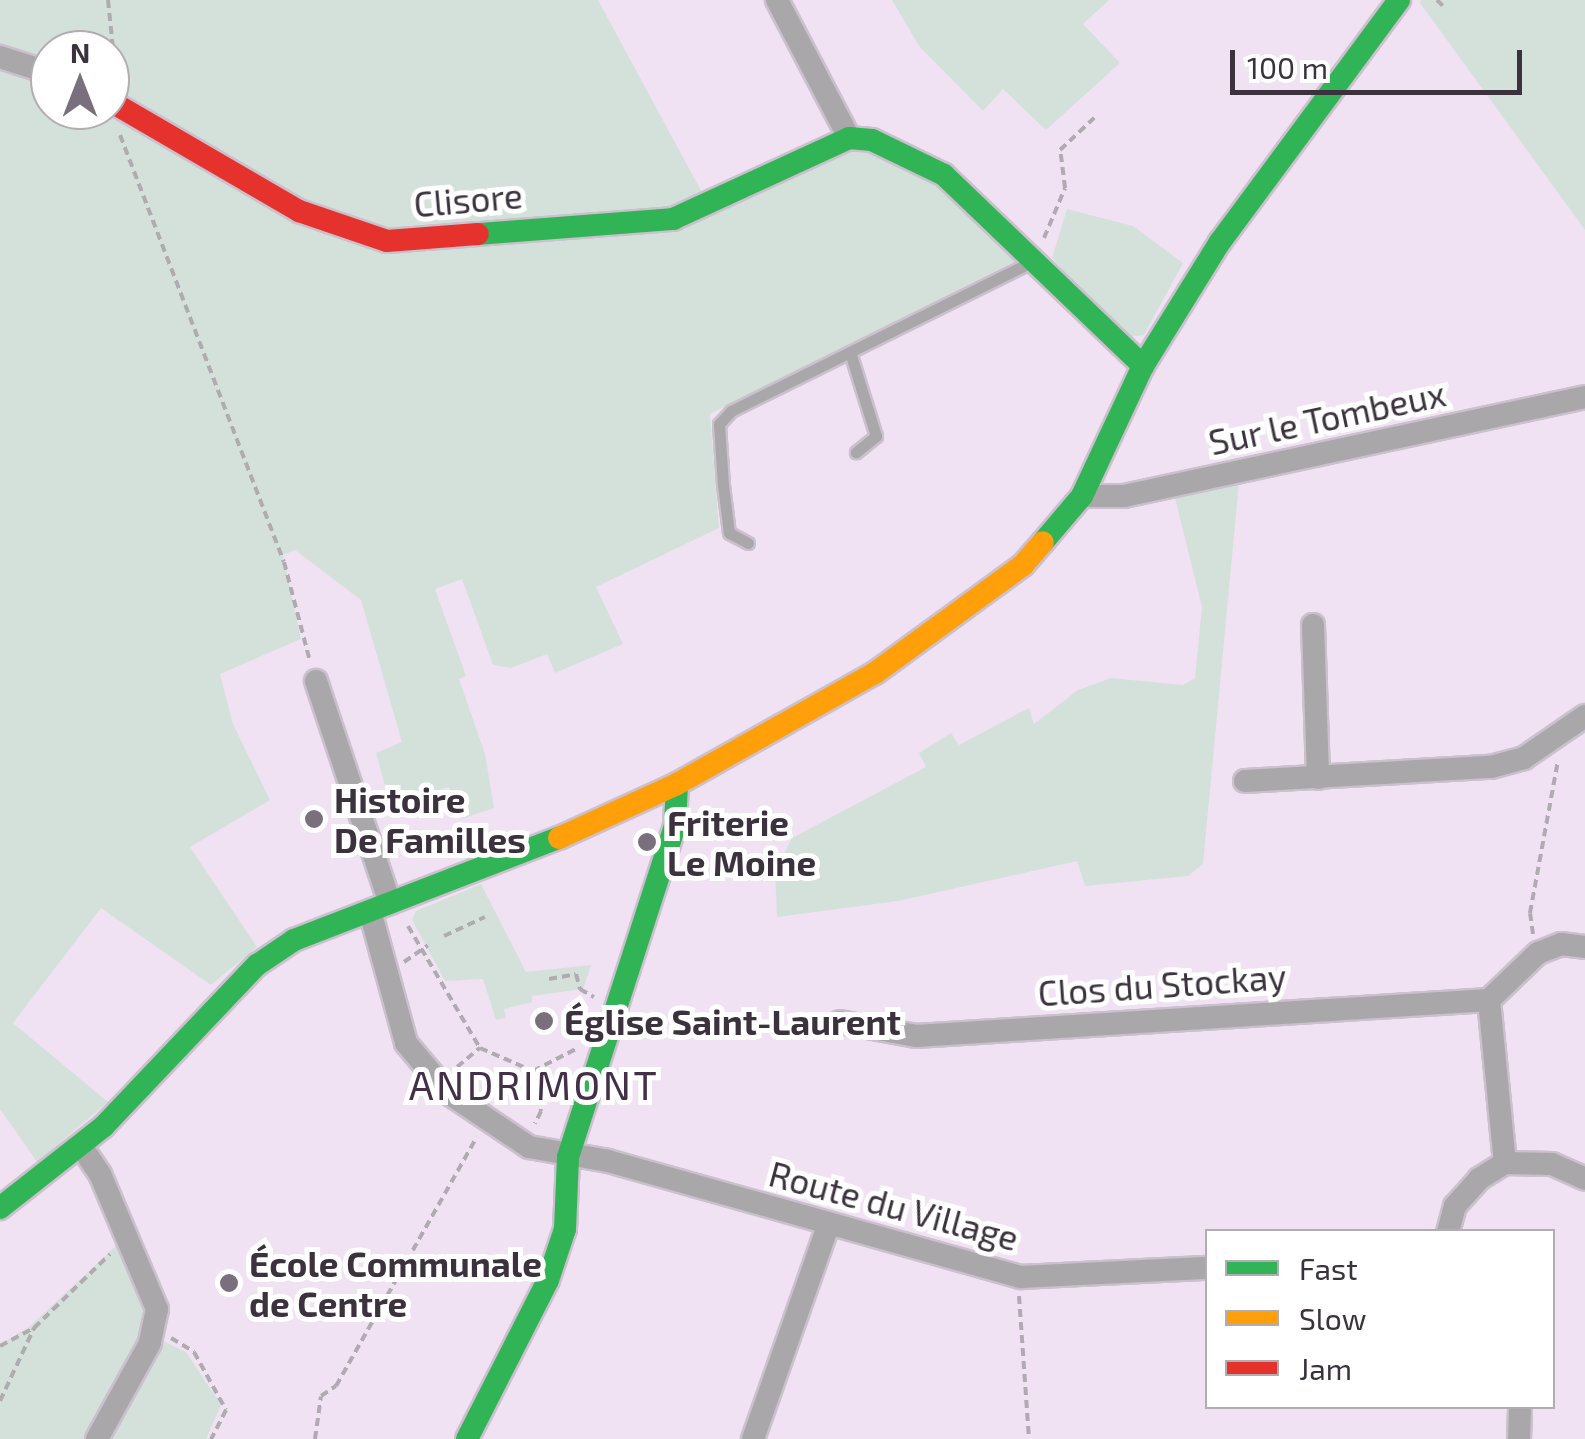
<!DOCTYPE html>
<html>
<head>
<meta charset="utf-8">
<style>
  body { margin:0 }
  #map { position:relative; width:1585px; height:1439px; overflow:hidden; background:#f0e2f3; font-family:"Exo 2",sans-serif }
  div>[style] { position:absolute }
  .green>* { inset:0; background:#d4e1da }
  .path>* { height:4px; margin-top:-2px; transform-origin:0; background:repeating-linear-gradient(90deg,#afabb0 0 8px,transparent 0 13px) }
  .roads { filter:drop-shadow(2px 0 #cbc0cd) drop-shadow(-2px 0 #cbc0cd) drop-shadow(0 2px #cbc0cd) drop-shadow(0 -2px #cbc0cd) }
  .lane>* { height:11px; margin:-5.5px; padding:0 5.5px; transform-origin:5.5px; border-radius:5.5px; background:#a9a7a9 }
  .street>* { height:22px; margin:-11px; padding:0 11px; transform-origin:11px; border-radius:11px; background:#a9a7a9 }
  .fast>* { height:22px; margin:-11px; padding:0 11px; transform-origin:11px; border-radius:11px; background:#30b455 }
  .slow>* { height:22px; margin:-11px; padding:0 11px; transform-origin:11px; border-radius:11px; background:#ff9f0a }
  .jam>* { height:22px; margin:-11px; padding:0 11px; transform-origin:11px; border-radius:11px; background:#e5322d }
  .dots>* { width:28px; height:28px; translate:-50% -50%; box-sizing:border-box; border:5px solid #fff; border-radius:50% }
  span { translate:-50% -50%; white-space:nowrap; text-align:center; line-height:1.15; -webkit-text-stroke:10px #fff; paint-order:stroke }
  .street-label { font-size:35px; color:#3b323e }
  .poi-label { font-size:35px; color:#3b323e; font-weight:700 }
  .left { translate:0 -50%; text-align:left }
  .quarter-label { font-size:40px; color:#432f48; letter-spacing:2.5px }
  .legend { position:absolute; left:1205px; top:1229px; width:350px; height:180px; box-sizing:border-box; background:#fff; border:2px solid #b1adb2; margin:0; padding:12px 18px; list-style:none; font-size:30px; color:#3b323e }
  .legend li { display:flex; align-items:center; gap:20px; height:50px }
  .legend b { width:50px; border:2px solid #b1adb2 }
  .north { position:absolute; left:30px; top:30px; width:100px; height:100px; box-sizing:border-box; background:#fff; border:2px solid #b1adb2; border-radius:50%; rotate:0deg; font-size:28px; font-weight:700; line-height:40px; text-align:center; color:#3b323e }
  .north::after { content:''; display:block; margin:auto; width:35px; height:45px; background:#7a707d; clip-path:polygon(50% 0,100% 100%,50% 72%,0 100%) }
  .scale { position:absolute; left:1230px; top:50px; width:292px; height:45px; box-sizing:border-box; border:5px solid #3b323e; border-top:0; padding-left:12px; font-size:30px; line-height:35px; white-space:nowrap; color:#3b323e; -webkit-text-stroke:8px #fff; paint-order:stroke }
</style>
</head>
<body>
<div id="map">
  <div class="green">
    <i style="clip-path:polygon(0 0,598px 0,705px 198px,677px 207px,359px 232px,110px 88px,110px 50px,50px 50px,50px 69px,0 53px)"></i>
    <i style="clip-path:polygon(892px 0,1109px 0,1083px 24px,1120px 63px,1046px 130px,1003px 89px,983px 111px,919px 46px)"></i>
    <i style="clip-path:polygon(1421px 0,1585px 0,1585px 230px,1420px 3px)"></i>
    <i style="clip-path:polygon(0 65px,50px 80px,50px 110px,109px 110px,316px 227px,663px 229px,837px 148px,901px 153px,1019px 259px,710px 414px,719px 528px,596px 587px,623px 644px,555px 673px,547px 654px,511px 668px,493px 665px,462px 579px,435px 589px,466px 676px,459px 679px,485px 754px,494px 808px,461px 819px,449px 787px,390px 804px,376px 753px,402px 742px,361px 600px,295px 550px,283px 555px,301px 639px,220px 674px,233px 724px,270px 800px,190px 847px,257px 947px,211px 985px,101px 908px,13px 1023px,108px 1102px,37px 1162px,0 1109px)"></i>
    <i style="clip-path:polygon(1067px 209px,1133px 226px,1183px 263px,1144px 335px,1126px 337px,1052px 258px)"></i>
    <i style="clip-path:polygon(1239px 483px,1203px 864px,1188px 876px,1085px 886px,1077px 861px,898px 901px,777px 917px,775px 871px,792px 838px,926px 767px,919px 753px,951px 733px,959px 745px,1029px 708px,1034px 724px,1078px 690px,1111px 678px,1183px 685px,1195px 678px,1202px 607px,1175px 498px)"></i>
    <i style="clip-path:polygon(481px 884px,526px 972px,591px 965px,583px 989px,532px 996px,532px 1002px,504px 1009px,506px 1018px,496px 1020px,483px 979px,445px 981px,412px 920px,416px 911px)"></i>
    <i style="clip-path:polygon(118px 1244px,146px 1301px,142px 1331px,186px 1352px,221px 1405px,206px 1439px,0 1439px,0 1344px,29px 1327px)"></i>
  </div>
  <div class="path">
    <i style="left:108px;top:0;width:77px;rotate:84.1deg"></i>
    <i style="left:1437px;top:0;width:8px;rotate:45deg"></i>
    <i style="left:120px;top:135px;width:457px;rotate:69deg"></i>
    <i style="left:284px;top:562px;width:102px;rotate:75.3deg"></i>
    <i style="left:1044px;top:238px;width:54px;rotate:-67.2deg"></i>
    <i style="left:1065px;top:188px;width:38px;rotate:-97deg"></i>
    <i style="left:1060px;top:150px;width:48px;rotate:-43.3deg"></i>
    <i style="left:408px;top:926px;width:142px;rotate:59.5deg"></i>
    <i style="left:480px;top:1048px;width:58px;rotate:23.5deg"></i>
    <i style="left:533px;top:1071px;width:41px;rotate:78.7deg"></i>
    <i style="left:541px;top:1111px;width:14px;rotate:115deg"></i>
    <i style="left:1533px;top:934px;width:21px;rotate:-98deg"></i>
    <i style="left:1530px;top:913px;width:155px;rotate:-79.6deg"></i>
    <i style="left:444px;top:936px;width:45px;rotate:-24.9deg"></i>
    <i style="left:404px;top:962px;width:29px;rotate:-35deg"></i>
    <i style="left:549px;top:979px;width:27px;rotate:-10deg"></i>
    <i style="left:576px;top:974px;width:16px;rotate:75deg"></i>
    <i style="left:580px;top:989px;width:16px;rotate:30deg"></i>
    <i style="left:457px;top:1067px;width:30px;rotate:-40deg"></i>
    <i style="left:533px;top:1071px;width:48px;rotate:-27.1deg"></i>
    <i style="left:1019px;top:1296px;width:143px;rotate:86deg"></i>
    <i style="left:171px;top:1338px;width:27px;rotate:31deg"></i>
    <i style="left:194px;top:1352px;width:66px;rotate:61.1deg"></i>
    <i style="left:226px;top:1410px;width:33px;rotate:117deg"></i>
    <i style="left:0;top:1346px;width:38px;rotate:-28deg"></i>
    <i style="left:34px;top:1328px;width:106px;rotate:-44.2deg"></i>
    <i style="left:0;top:1401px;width:81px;rotate:-65deg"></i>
    <i style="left:315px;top:1439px;width:43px;rotate:-82.1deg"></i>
    <i style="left:321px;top:1396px;width:18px;rotate:-34deg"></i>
    <i style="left:336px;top:1386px;width:286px;rotate:-60.5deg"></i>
  </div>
  <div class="roads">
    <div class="lane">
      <i style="left:850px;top:352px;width:88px;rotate:72.8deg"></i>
      <i style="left:876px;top:436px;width:26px;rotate:141deg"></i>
      <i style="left:748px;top:543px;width:21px;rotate:-152deg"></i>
      <i style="left:729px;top:533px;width:48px;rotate:-97.1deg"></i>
      <i style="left:723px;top:485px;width:61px;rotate:-93.8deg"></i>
      <i style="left:719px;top:424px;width:18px;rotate:-47deg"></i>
      <i style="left:731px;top:411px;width:333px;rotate:-26.4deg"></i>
    </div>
    <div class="street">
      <i style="left:777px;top:0;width:156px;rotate:62.4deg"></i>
      <i style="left:0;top:57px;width:52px;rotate:17.7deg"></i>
      <i style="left:1082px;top:496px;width:42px"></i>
      <i style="left:1124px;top:496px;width:472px;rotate:-12.1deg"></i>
      <i style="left:1313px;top:625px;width:153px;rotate:88.1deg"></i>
      <i style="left:316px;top:681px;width:234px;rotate:71.6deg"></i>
      <i style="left:1245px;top:781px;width:246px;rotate:-3.3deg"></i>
      <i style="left:1491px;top:767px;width:34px;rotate:-15deg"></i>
      <i style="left:1524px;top:758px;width:74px;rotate:-34.5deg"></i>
      <i style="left:370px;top:911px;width:137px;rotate:74.7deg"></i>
      <i style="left:406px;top:1043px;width:64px;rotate:50.1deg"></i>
      <i style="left:447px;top:1092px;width:99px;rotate:33.9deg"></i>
      <i style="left:529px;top:1147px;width:80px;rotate:10deg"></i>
      <i style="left:608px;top:1161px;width:429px;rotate:15.7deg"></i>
      <i style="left:1021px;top:1277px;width:187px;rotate:-2.8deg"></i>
      <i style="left:1489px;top:1000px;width:164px;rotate:84.4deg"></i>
      <i style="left:840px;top:1022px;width:77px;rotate:10.4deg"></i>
      <i style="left:916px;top:1036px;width:574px;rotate:-3.6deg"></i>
      <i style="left:1489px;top:1000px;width:68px;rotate:-43.8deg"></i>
      <i style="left:1538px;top:953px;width:25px;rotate:-21deg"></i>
      <i style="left:1561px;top:944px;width:24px;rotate:7deg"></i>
      <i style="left:81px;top:1146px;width:34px;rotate:56deg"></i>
      <i style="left:100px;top:1174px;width:147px;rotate:67.1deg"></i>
      <i style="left:157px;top:1309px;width:35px;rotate:102deg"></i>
      <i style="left:150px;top:1343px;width:110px;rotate:118.9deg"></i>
      <i style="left:1448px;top:1232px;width:27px;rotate:-75deg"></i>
      <i style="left:1455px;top:1206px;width:36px;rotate:-48deg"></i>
      <i style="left:1479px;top:1179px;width:31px;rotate:-32deg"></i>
      <i style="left:1505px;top:1163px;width:47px;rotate:1.2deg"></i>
      <i style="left:1552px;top:1164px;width:36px;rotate:24deg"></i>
      <i style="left:753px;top:1439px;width:226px;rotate:-70.6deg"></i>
      <i style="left:1519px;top:1439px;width:33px;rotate:-88deg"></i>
    </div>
    <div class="fast">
      <i style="left:478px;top:234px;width:196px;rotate:-4.4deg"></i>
      <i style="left:673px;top:219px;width:194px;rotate:-24.7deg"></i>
      <i style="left:849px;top:138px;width:23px;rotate:5deg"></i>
      <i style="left:872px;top:140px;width:80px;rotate:25.9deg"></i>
      <i style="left:944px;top:175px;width:276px;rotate:43.8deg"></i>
      <i style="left:1043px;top:542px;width:60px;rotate:-49.7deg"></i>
      <i style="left:1082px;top:496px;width:144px;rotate:-64.9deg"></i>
      <i style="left:1143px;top:366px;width:146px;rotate:-58.2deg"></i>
      <i style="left:1220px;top:242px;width:301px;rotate:-53.5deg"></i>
      <i style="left:0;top:1208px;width:131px;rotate:-38.2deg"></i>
      <i style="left:103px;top:1127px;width:224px;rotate:-46.5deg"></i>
      <i style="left:257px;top:965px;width:45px;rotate:-34deg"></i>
      <i style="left:294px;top:940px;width:284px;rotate:-21.1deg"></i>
      <i style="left:467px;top:1439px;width:178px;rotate:-63deg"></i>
      <i style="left:548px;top:1280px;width:54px;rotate:-71.6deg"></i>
      <i style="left:565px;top:1229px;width:72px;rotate:-87.6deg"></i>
      <i style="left:568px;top:1157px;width:349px;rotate:-72.1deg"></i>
      <i style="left:675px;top:825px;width:41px;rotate:-87.2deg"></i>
    </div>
    <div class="slow">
      <i style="left:559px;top:838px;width:130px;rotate:-24.6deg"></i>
      <i style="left:677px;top:784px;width:227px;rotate:-29.3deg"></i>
      <i style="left:875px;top:673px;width:183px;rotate:-36.1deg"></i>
      <i style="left:1023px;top:565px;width:30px;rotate:-49deg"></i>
    </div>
    <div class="jam">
      <i style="left:110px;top:101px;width:219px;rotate:30.2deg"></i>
      <i style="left:299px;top:211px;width:93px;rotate:18.8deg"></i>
      <i style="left:387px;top:241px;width:91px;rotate:-4.4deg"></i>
    </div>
  </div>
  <div class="dots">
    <i style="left:314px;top:819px;background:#7a707d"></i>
    <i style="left:647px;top:842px;background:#7a707d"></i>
    <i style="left:544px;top:1021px;background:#7a707d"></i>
    <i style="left:229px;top:1283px;background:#7a707d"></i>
  </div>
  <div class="street-label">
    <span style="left:468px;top:199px;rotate:-5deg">Clisore</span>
    <span style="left:1327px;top:417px;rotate:-12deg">Sur le Tombeux</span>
    <span style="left:1162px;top:984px;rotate:-4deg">Clos du Stockay</span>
    <span style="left:894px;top:1205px;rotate:15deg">Route du Village</span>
  </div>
  <div class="poi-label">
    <span class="left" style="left:334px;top:819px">Histoire<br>De Familles</span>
    <span class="left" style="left:667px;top:842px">Friterie<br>Le Moine</span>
    <span class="left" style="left:564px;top:1021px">Église Saint-Laurent</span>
    <span class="left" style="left:249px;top:1283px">École Communale<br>de Centre</span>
  </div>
  <div class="quarter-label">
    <span style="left:534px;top:1084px">ANDRIMONT</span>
  </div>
  <ul class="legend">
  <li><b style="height:12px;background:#30b455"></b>Fast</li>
  <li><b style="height:12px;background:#ff9f0a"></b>Slow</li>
  <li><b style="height:12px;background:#e5322d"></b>Jam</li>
  </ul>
  <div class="north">N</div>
  <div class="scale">100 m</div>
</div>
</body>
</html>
